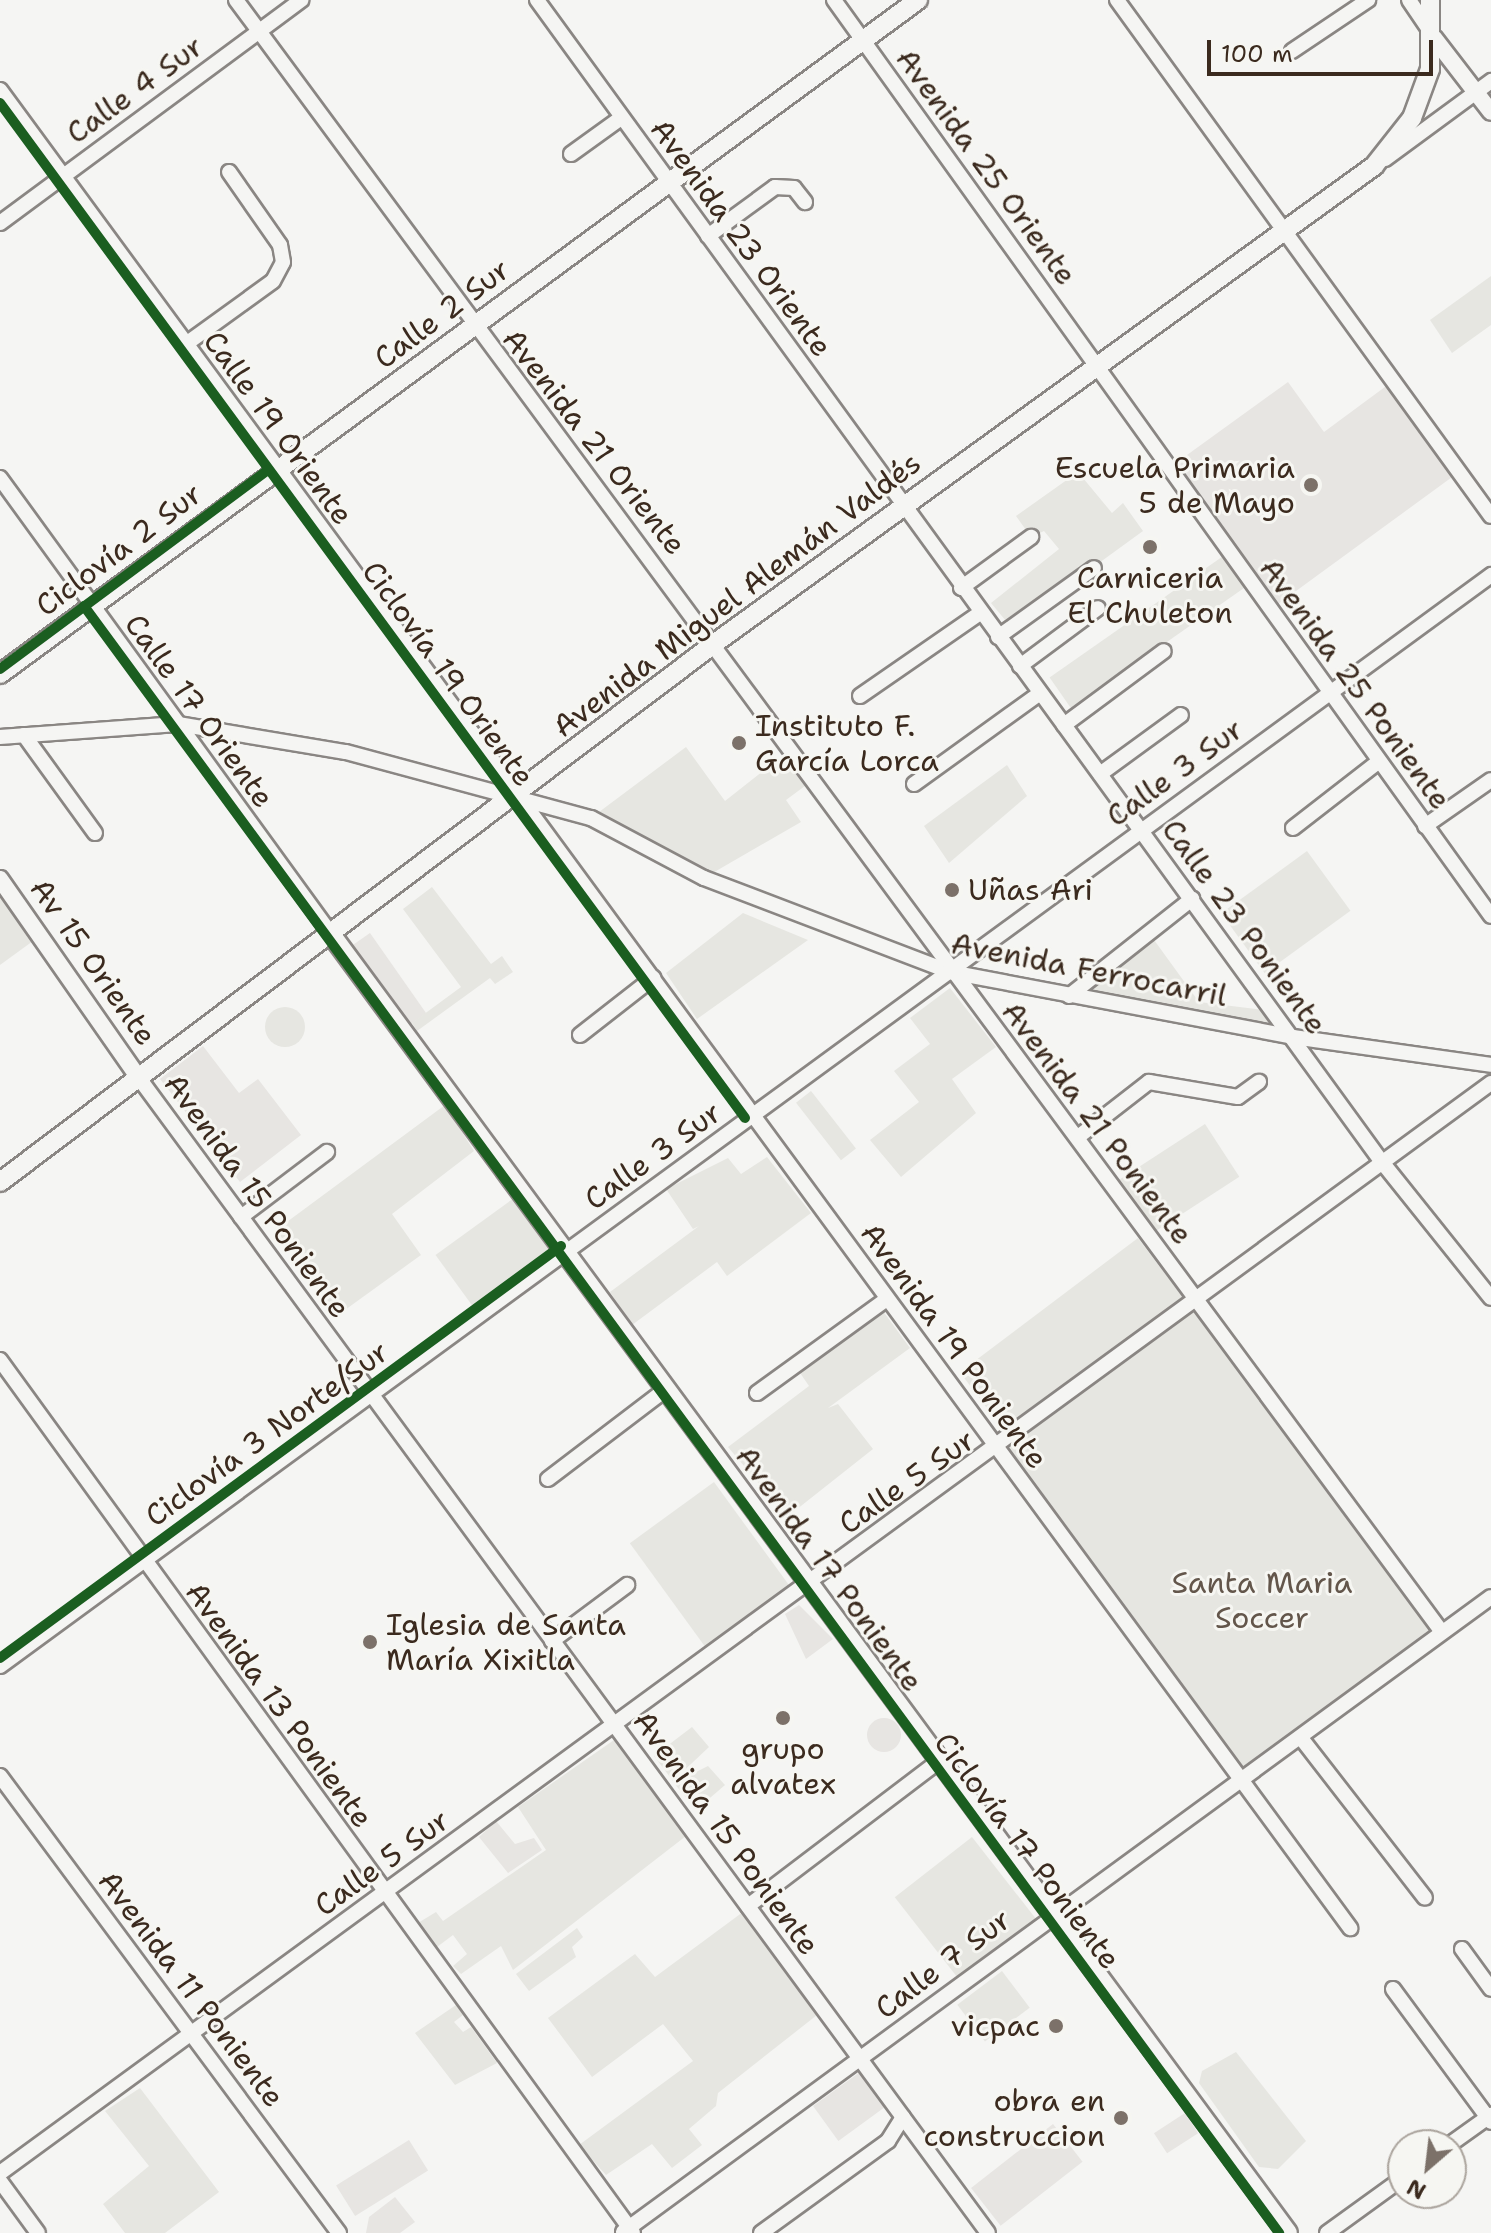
<!DOCTYPE html>
<html>
<head>
<meta charset="utf-8">
<style>
  body { margin:0 }
  #map { position:relative; width:1491px; height:2233px; overflow:hidden; background:#f5f5f3; font-family:"Shantell Sans",sans-serif }
  div>[style] { position:absolute }
  .built>* { inset:0; background:#e7e5e2; transform-origin:0 0 }
  .round { border-radius:50% }
  .green>* { inset:0; background:#e6e6e1; transform-origin:0 0 }
  .roads { filter:drop-shadow(2px 0 #8a8683) drop-shadow(-2px 0 #8a8683) drop-shadow(0 2px #8a8683) drop-shadow(0 -2px #8a8683) }
  .minor>* { height:14px; margin:-7px; padding:0 7px; transform-origin:7px; border-radius:7px; background:#f5f5f3 }
  .tertiary>* { height:16px; margin:-8px; padding:0 8px; transform-origin:8px; border-radius:8px; background:#f5f5f3 }
  .secondary>* { height:18px; margin:-9px; padding:0 9px; transform-origin:9px; border-radius:9px; background:#f5f5f3 }
  .cycleway>* { height:10px; margin:-5px; padding:0 5px; transform-origin:5px; border-radius:5px; background:#1b5e20 }
  .dots>* { width:22px; height:22px; translate:-50% -50%; box-sizing:border-box; border:4px solid #f6f6f2; border-radius:50% }
  span { translate:-50% -50%; white-space:nowrap; text-align:center; line-height:1.15; -webkit-text-stroke:6px #f6f6f2; paint-order:stroke }
  .street-label { font-size:30px; color:#3b2a1e }
  .poi-label { font-size:30px; color:#3b2a1e }
  .right { translate:-100% -50%; text-align:right }
  .left { translate:0 -50%; text-align:left }
  .park-label { font-size:30px; color:#63564b }
  .north { position:absolute; left:1387px; top:2129px; width:80px; height:80px; box-sizing:border-box; background:#f6f6f2; border:2px solid #aba49d; border-radius:50%; rotate:208deg; font-size:22px; font-weight:700; line-height:32px; text-align:center; color:#3b2a1e }
  .north::after { content:''; display:block; margin:auto; width:28px; height:36px; background:#7c7169; clip-path:polygon(50% 0,100% 100%,50% 72%,0 100%) }
  .scale { position:absolute; left:1207px; top:40px; width:226px; height:36px; box-sizing:border-box; border:4px solid #3b2a1e; border-top:0; padding-left:10px; font-size:24px; line-height:28px; white-space:nowrap; color:#3b2a1e; -webkit-text-stroke:6px #f6f6f2; paint-order:stroke }
</style>
</head>
<body>
<div id="map">
  <div class="built">
    <i style="clip-path:polygon(1393px 381px,1459px 472px,1270px 610px,1169px 468px,1288px 382px,1324px 432px)"></i>
    <i style="left:370px;top:933px;width:98px;height:24px;rotate:55deg"></i>
    <i style="clip-path:polygon(203px 1046px,239px 1093px,258px 1079px,301px 1135px,240px 1182px,160px 1079px)"></i>
    <i style="clip-path:polygon(799px 1605px,833px 1639px,806px 1659px,785px 1614px)"></i>
    <i class="round" style="left:867px;top:1718px;width:34px;height:34px"></i>
    <i style="clip-path:polygon(496px 1821px,515px 1844px,534px 1838px,542px 1850px,508px 1873px,479px 1837px)"></i>
    <i style="left:860px;top:2072px;width:43px;height:58px;rotate:54deg"></i>
    <i style="left:1185px;top:2113px;width:24px;height:37px;rotate:57deg"></i>
    <i style="left:1053px;top:2124px;width:48px;height:104px;rotate:52deg"></i>
    <i style="left:409px;top:2140px;width:36px;height:86px;rotate:58deg"></i>
    <i style="clip-path:polygon(395px 2197px,415px 2222px,400px 2233px,366px 2233px,369px 2217px)"></i>
  </div>
  <div class="green">
    <i style="clip-path:polygon(1491px 276px,1491px 325px,1452px 353px,1430px 320px)"></i>
    <i style="clip-path:polygon(1078px 472px,1112px 513px,1123px 503px,1143px 531px,1011px 627px,991px 603px,1059px 549px,1044px 531px,1031px 537px,1016px 516px)"></i>
    <i style="left:1229px;top:552px;width:38px;height:219px;rotate:55deg"></i>
    <i style="clip-path:polygon(686px 747px,725px 801px,791px 749px,813px 780px,786px 800px,801px 822px,704px 878px,591px 818px)"></i>
    <i style="clip-path:polygon(1007px 765px,1027px 796px,949px 863px,924px 826px)"></i>
    <i style="left:1307px;top:851px;width:74px;height:106px;rotate:54deg"></i>
    <i style="clip-path:polygon(432px 887px,491px 964px,502px 956px,513px 972px,495px 984px,490px 978px,417px 1031px,412px 1023px,461px 987px,403px 909px)"></i>
    <i style="clip-path:polygon(0 895px,33px 941px,0 965px)"></i>
    <i style="clip-path:polygon(743px 913px,808px 940px,697px 1019px,666px 973px)"></i>
    <i style="clip-path:polygon(1149px 933px,1199px 1002px,1273px 1011px,1293px 1037px,1069px 996px)"></i>
    <i style="clip-path:polygon(950px 988px,996px 1047px,952px 1079px,976px 1113px,901px 1177px,870px 1140px,919px 1102px,894px 1071px,930px 1044px,910px 1018px)"></i>
    <i class="round" style="left:265px;top:1007px;width:40px;height:40px"></i>
    <i style="left:811px;top:1091px;width:73px;height:19px;rotate:52deg"></i>
    <i style="clip-path:polygon(445px 1105px,474px 1151px,392px 1214px,421px 1255px,338px 1315px,276px 1230px)"></i>
    <i style="left:1205px;top:1124px;width:63px;height:111px;rotate:57deg"></i>
    <i style="clip-path:polygon(767px 1157px,811px 1213px,727px 1276px,717px 1262px,632px 1325px,610px 1292px,699px 1226px,693px 1229px,666px 1189px,728px 1158px,741px 1174px)"></i>
    <i style="left:514px;top:1198px;width:67px;height:97px;rotate:54deg"></i>
    <i style="left:1138px;top:1238px;width:82px;height:223px;rotate:53deg"></i>
    <i style="left:1199px;top:1303px;width:409px;height:250px;rotate:54deg"></i>
    <i style="clip-path:polygon(880px 1307px,910px 1348px,828px 1408px,838px 1404px,873px 1449px,787px 1517px,728px 1447px,809px 1386px,796px 1367px)"></i>
    <i style="left:714px;top:1482px;width:133px;height:104px;rotate:54deg"></i>
    <i style="clip-path:polygon(692px 1727px,709px 1747px,673px 1781px,654px 1756px)"></i>
    <i style="clip-path:polygon(614px 1740px,686px 1836px,513px 1970px,501px 1946px,461px 1974px,453px 1966px,467px 1954px,453px 1935px,437px 1947px,418px 1923px,436px 1912px,443px 1921px,546px 1850px,518px 1807px)"></i>
    <i style="clip-path:polygon(708px 1766px,725px 1785px,696px 1810px,674px 1783px)"></i>
    <i style="left:972px;top:1837px;width:105px;height:98px;rotate:52deg"></i>
    <i style="clip-path:polygon(747px 1909px,817px 2015px,718px 2093px,716px 2106px,689px 2129px,702px 2145px,672px 2168px,652px 2144px,606px 2175px,579px 2145px,693px 2061px,663px 2024px,592px 2077px,548px 2018px,635px 1954px,655px 1977px)"></i>
    <i style="clip-path:polygon(577px 1928px,583px 1937px,572px 1947px,576px 1957px,529px 1991px,516px 1974px)"></i>
    <i style="left:1002px;top:1971px;width:46px;height:56px;rotate:53deg"></i>
    <i style="clip-path:polygon(456px 2005px,463px 2015px,454px 2022px,463px 2032px,471px 2027px,497px 2063px,455px 2085px,415px 2033px)"></i>
    <i style="clip-path:polygon(1236px 2052px,1306px 2141px,1278px 2169px,1259px 2167px,1199px 2083px,1202px 2071px)"></i>
    <i style="clip-path:polygon(140px 2088px,219px 2192px,165px 2233px,125px 2233px,103px 2204px,149px 2166px,105px 2111px)"></i>
  </div>
  <div class="roads">
    <div class="minor">
      <i style="left:236px;top:0;width:2029px;rotate:53.54deg"></i>
      <i style="left:537px;top:0;width:1437px;rotate:53.98deg"></i>
      <i style="left:1382px;top:1162px;width:174px;rotate:51.3deg"></i>
      <i style="left:834px;top:0;width:1127px;rotate:54.35deg"></i>
      <i style="left:1117px;top:0;width:637px;rotate:54.07deg"></i>
      <i style="left:1409px;top:0;width:40px;rotate:56deg"></i>
      <i style="left:1292px;top:51px;width:92px;rotate:-33.9deg"></i>
      <i style="left:0;top:90px;width:2281px;rotate:53.7deg"></i>
      <i style="left:571px;top:154px;width:62px;rotate:-35.8deg"></i>
      <i style="left:1385px;top:159px;width:132px;rotate:-36.3deg"></i>
      <i style="left:0;top:223px;width:375px;rotate:-36.5deg"></i>
      <i style="left:708px;top:236px;width:83px;rotate:-36.2deg"></i>
      <i style="left:775px;top:187px;width:19px;rotate:3deg"></i>
      <i style="left:794px;top:188px;width:18px;rotate:52deg"></i>
      <i style="left:186px;top:344px;width:107px;rotate:-35.9deg"></i>
      <i style="left:273px;top:281px;width:21px;rotate:-62deg"></i>
      <i style="left:283px;top:262px;width:17px;rotate:-100deg"></i>
      <i style="left:280px;top:245px;width:89px;rotate:-124.9deg"></i>
      <i style="left:0;top:478px;width:563px;rotate:54.02deg"></i>
      <i style="left:961px;top:588px;width:87px;rotate:-36.1deg"></i>
      <i style="left:998px;top:637px;width:118px;rotate:-35.7deg"></i>
      <i style="left:1020px;top:666px;width:97px;rotate:-36.6deg"></i>
      <i style="left:860px;top:696px;width:146px;rotate:-34.7deg"></i>
      <i style="left:1064px;top:725px;width:124px;rotate:-36.5deg"></i>
      <i style="left:24px;top:735px;width:121px;rotate:54.1deg"></i>
      <i style="left:0;top:737px;width:178px;rotate:-4.2deg"></i>
      <i style="left:178px;top:724px;width:170px;rotate:9.5deg"></i>
      <i style="left:346px;top:752px;width:254px;rotate:15.1deg"></i>
      <i style="left:591px;top:818px;width:128px;rotate:28deg"></i>
      <i style="left:704px;top:878px;width:263px;rotate:20.9deg"></i>
      <i style="left:950px;top:972px;width:349px;rotate:10.7deg"></i>
      <i style="left:1293px;top:1037px;width:200px;rotate:8deg"></i>
      <i style="left:1100px;top:774px;width:100px;rotate:-36.1deg"></i>
      <i style="left:914px;top:784px;width:155px;rotate:-35.8deg"></i>
      <i style="left:1425px;top:826px;width:80px;rotate:-34.9deg"></i>
      <i style="left:1293px;top:828px;width:108px;rotate:-37.8deg"></i>
      <i style="left:1069px;top:996px;width:157px;rotate:-38.3deg"></i>
      <i style="left:580px;top:1035px;width:93px;rotate:-38deg"></i>
      <i style="left:139px;top:1078px;width:1433px;rotate:53.68deg"></i>
      <i style="left:1078px;top:1137px;width:90px;rotate:-37.8deg"></i>
      <i style="left:1149px;top:1082px;width:90px;rotate:9.6deg"></i>
      <i style="left:1238px;top:1097px;width:26px;rotate:-36deg"></i>
      <i style="left:241px;top:1217px;width:108px;rotate:-37.1deg"></i>
      <i style="left:0;top:1360px;width:1078px;rotate:54.05deg"></i>
      <i style="left:757px;top:1393px;width:160px;rotate:-35.9deg"></i>
      <i style="left:548px;top:1479px;width:148px;rotate:-37.3deg"></i>
      <i style="left:552px;top:1641px;width:94px;rotate:-36.7deg"></i>
      <i style="left:0;top:1666px;width:1848px;rotate:-36.19deg"></i>
      <i style="left:1301px;top:1738px;width:202px;rotate:52.2deg"></i>
      <i style="left:0;top:1776px;width:569px;rotate:53.43deg"></i>
      <i style="left:748px;top:1906px;width:241px;rotate:-37.2deg"></i>
      <i style="left:1462px;top:1949px;width:49px;rotate:54.1deg"></i>
      <i style="left:1393px;top:1989px;width:165px;rotate:53.6deg"></i>
      <i style="left:1449px;top:2145px;width:52px;rotate:-35.5deg"></i>
      <i style="left:0;top:2173px;width:1847px;rotate:-36.17deg"></i>
      <i style="left:0;top:2181px;width:64px;rotate:53.8deg"></i>
      <i style="left:623px;top:2232px;width:1075px;rotate:-36.19deg"></i>
      <i style="left:761px;top:2233px;width:157px;rotate:-35.9deg"></i>
      <i style="left:888px;top:2141px;width:28px;rotate:-58deg"></i>
      <i style="left:1327px;top:2233px;width:94px;rotate:-35.9deg"></i>
    </div>
    <div class="tertiary">
      <i style="left:1434px;top:38px;width:93px;rotate:52.4deg"></i>
      <i style="left:0;top:879px;width:243px;rotate:55.1deg"></i>
    </div>
    <div class="secondary">
      <i style="left:0;top:674px;width:1139px;rotate:-36.29deg"></i>
      <i style="left:331px;top:934px;width:1613px;rotate:53.62deg"></i>
      <i style="left:0;top:1182px;width:895px;rotate:-37.01deg"></i>
      <i style="left:715px;top:643px;width:814px;rotate:-35.9deg"></i>
      <i style="left:1374px;top:166px;width:61px;rotate:-51.6deg"></i>
      <i style="left:1412px;top:118px;width:52px;rotate:-69.8deg"></i>
      <i style="left:1430px;top:69px;width:69px;rotate:-90deg"></i>
    </div>
  </div>
  <div class="cycleway">
    <i style="left:0;top:103px;width:1259px;rotate:53.72deg"></i>
    <i style="left:84px;top:606px;width:2019px;rotate:53.7deg"></i>
    <i style="left:0;top:669px;width:334px;rotate:-36.6deg"></i>
    <i style="left:0;top:1658px;width:696px;rotate:-36.29deg"></i>
  </div>
  <div class="dots">
    <i style="left:1311px;top:485px;background:#7c7169"></i>
    <i style="left:1150px;top:547px;background:#7c7169"></i>
    <i style="left:739px;top:743px;background:#7c7169"></i>
    <i style="left:952px;top:890px;background:#7c7169"></i>
    <i style="left:370px;top:1642px;background:#7c7169"></i>
    <i style="left:783px;top:1718px;background:#7c7169"></i>
    <i style="left:1056px;top:2026px;background:#7c7169"></i>
    <i style="left:1121px;top:2118px;background:#7c7169"></i>
  </div>
  <div class="street-label">
    <span style="left:135px;top:90px;rotate:-36deg">Calle 4 Sur</span>
    <span style="left:986px;top:167px;rotate:54deg">Avenida 25 Oriente</span>
    <span style="left:741px;top:238px;rotate:54deg">Avenida 23 Oriente</span>
    <span style="left:442px;top:314px;rotate:-37deg">Calle 2 Sur</span>
    <span style="left:278px;top:428px;rotate:54deg">Calle 19 Oriente</span>
    <span style="left:594px;top:442px;rotate:52deg">Avenida 21 Oriente</span>
    <span style="left:119px;top:550px;rotate:-37deg">Ciclovía 2 Sur</span>
    <span style="left:737px;top:595px;rotate:-37deg">Avenida Miguel Alemán Valdés</span>
    <span style="left:448px;top:674px;rotate:54deg">Ciclovía 19 Oriente</span>
    <span style="left:1355px;top:684px;rotate:54deg">Avenida 25 Poniente</span>
    <span style="left:199px;top:711px;rotate:54deg">Calle 17 Oriente</span>
    <span style="left:1175px;top:773px;rotate:-36deg">Calle 3 Sur</span>
    <span style="left:1244px;top:927px;rotate:54deg">Calle 23 Poniente</span>
    <span style="left:93px;top:962px;rotate:55deg">Av 15 Oriente</span>
    <span style="left:1089px;top:970px;rotate:11deg">Avenida Ferrocarril</span>
    <span style="left:1097px;top:1123px;rotate:53deg">Avenida 21 Poniente</span>
    <span style="left:653px;top:1156px;rotate:-36deg">Calle 3 Sur</span>
    <span style="left:257px;top:1196px;rotate:54deg">Avenida 15 Poniente</span>
    <span style="left:954px;top:1346px;rotate:54deg">Avenida 19 Poniente</span>
    <span style="left:267px;top:1434px;rotate:-36deg">Ciclovía 3 Norte/Sur</span>
    <span style="left:907px;top:1482px;rotate:-35deg">Calle 5 Sur</span>
    <span style="left:829px;top:1569px;rotate:54deg">Avenida 17 Poniente</span>
    <span style="left:279px;top:1705px;rotate:54deg">Avenida 13 Poniente</span>
    <span style="left:726px;top:1833px;rotate:54deg">Avenida 15 Poniente</span>
    <span style="left:1027px;top:1851px;rotate:53deg">Ciclovía 17 Poniente</span>
    <span style="left:382px;top:1863px;rotate:-36deg">Calle 5 Sur</span>
    <span style="left:943px;top:1964px;rotate:-37deg">Calle 7 Sur</span>
    <span style="left:191px;top:1989px;rotate:53deg">Avenida 11 Poniente</span>
  </div>
  <div class="poi-label">
    <span class="right" style="left:1295px;top:485px">Escuela Primaria<br>5 de Mayo</span>
    <span style="left:1150px;top:595px">Carniceria<br>El Chuleton</span>
    <span class="left" style="left:755px;top:743px">Instituto F.<br>García Lorca</span>
    <span class="left" style="left:968px;top:890px">Uñas Ari</span>
    <span class="left" style="left:386px;top:1642px">Iglesia de Santa<br>María Xixitla</span>
    <span style="left:783px;top:1766px">grupo<br>alvatex</span>
    <span class="right" style="left:1040px;top:2026px">vicpac</span>
    <span class="right" style="left:1105px;top:2118px">obra en<br>construccion</span>
  </div>
  <div class="park-label">
    <span style="left:1262px;top:1600px">Santa Maria<br>Soccer</span>
  </div>
  <div class="north">N</div>
  <div class="scale">100 m</div>
</div>
</body>
</html>
